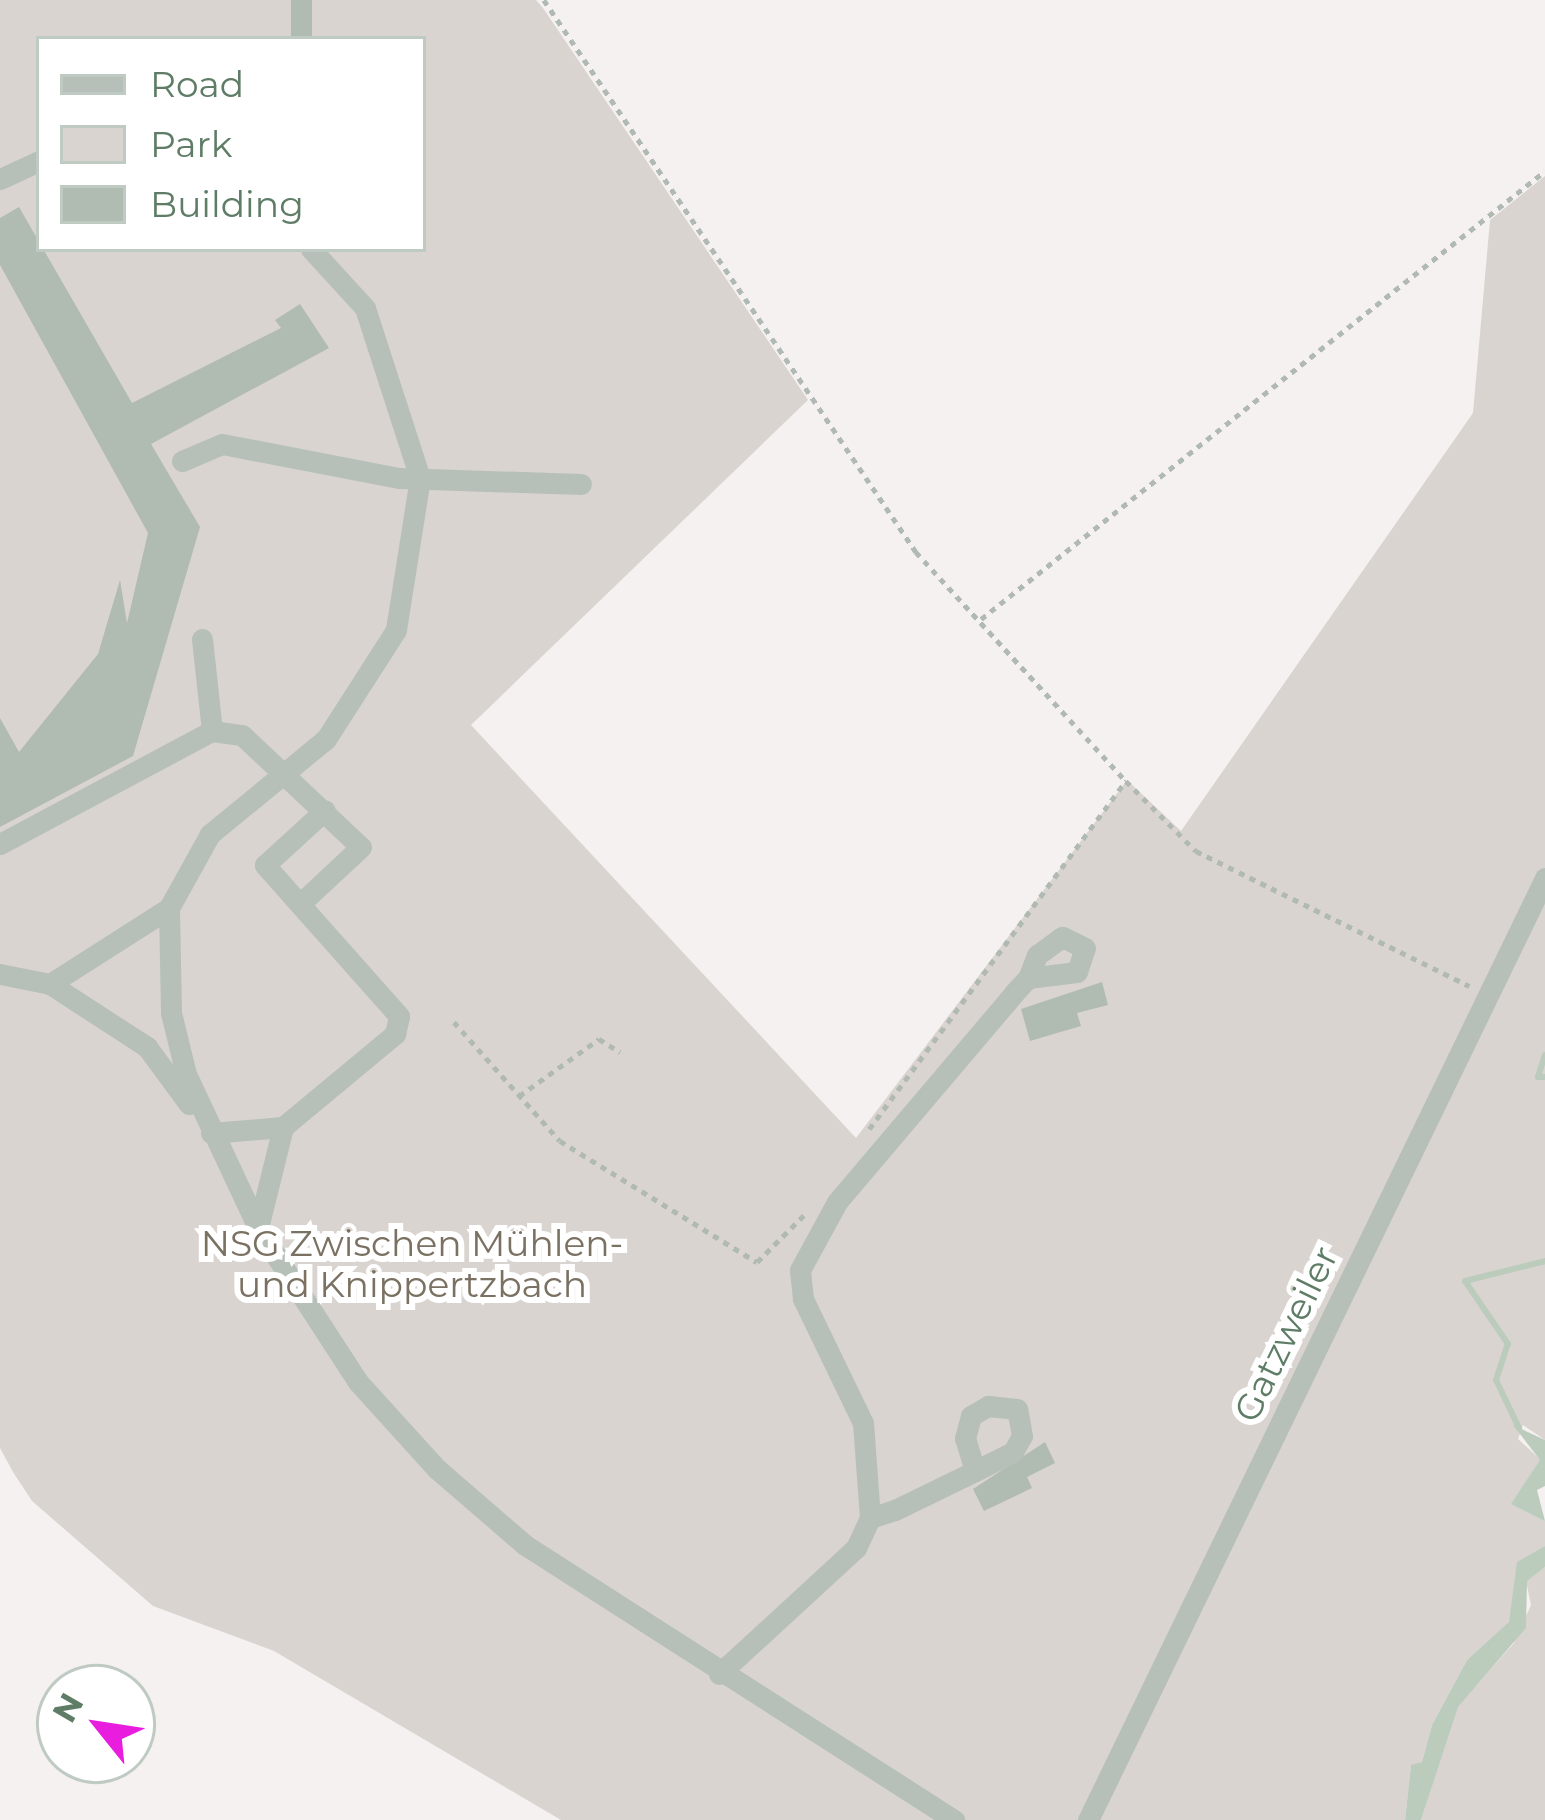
<!DOCTYPE html>
<html>
<head>
<meta charset="utf-8">
<style>
  body { margin:0 }
  #map { position:relative; width:1545px; height:1820px; overflow:hidden; background:#f5f1f1; font-family:Montserrat,sans-serif }
  div>[style] { position:absolute }
  .green>* { inset:0; background:#dad4d0 }
  .water>* { inset:0; background:#bbccbc }
  .stream>* { height:6px; margin:-3px; padding:0 3px; transform-origin:3px; border-radius:3px; background:#bbccbc }
  .building>* { inset:0; background:#b0bbb2; transform-origin:0 0 }
  .path>* { height:4.5px; margin-top:-2.25px; transform-origin:0; background:repeating-linear-gradient(90deg,#b1b9b3 0 6px,transparent 0 12px) }
  .minor>* { height:21px; margin:-10.5px; padding:0 10.5px; transform-origin:10.5px; border-radius:10.5px; background:#b6c0b9 }
  span { translate:-50% -50%; white-space:nowrap; text-align:center; line-height:1.15; -webkit-text-stroke:12px #fff; paint-order:stroke }
  .park-label { font-size:36px; color:#7a7162 }
  .street-label { font-size:36px; color:#5f7d66 }
  .legend { position:absolute; left:36px; top:36px; width:390px; height:216px; box-sizing:border-box; background:#fff; border:3px solid #bfcbc2; margin:0; padding:15px 21px; list-style:none; font-size:36px; color:#5f7d66 }
  .legend li { display:flex; align-items:center; gap:24px; height:60px }
  .legend b { width:60px; border:3px solid #bfcbc2 }
  .north { position:absolute; left:36px; top:1664px; width:120px; height:120px; box-sizing:border-box; background:#fff; border:3px solid #bfcbc2; border-radius:50%; rotate:300deg; font-size:33px; font-weight:700; line-height:48px; text-align:center; color:#5f7d66 }
  .north::after { content:''; display:block; margin:auto; width:42px; height:54px; background:#e91dde; clip-path:polygon(50% 0,100% 100%,50% 72%,0 100%) }
</style>
</head>
<body>
<div id="map">
  <div class="green">
    <i style="clip-path:polygon(evenodd,0 0,536px 0,543px 8px,808px 400px,471px 725px,856px 1138px,1127px 780px,1181px 831px,1473px 413px,1490px 220px,1545px 176px,1545px 878px,1088px 1820px,561px 1820px,274px 1651px,153px 1606px,32px 1501px,13px 1472px,0 1448px,0 0,39px 39px,423px 39px,423px 249px,39px 249px,39px 39px)"></i>
    <i style="clip-path:polygon(1545px 901px,1545px 1440px,1523px 1425px,1518px 1439px,1541px 1460px,1527px 1507px,1545px 1521px,1545px 1546px,1530px 1561px,1509px 1623px,1467px 1660px,1432px 1725px,1422px 1762px,1411px 1766px,1405px 1820px,1096px 1820px)"></i>
    <i style="clip-path:polygon(1545px 1567px,1545px 1820px,1421px 1820px,1457px 1707px,1514px 1643px,1531px 1605px,1526px 1581px)"></i>
  </div>
  <div class="water">
    <i style="clip-path:polygon(1513px 1425px,1545px 1440px,1545px 1486px,1537px 1490px,1545px 1521px,1511px 1504px,1540px 1460px)"></i>
    <i style="clip-path:polygon(1545px 1546px,1545px 1567px,1527px 1581px,1526px 1628px,1458px 1707px,1421px 1820px,1405px 1820px,1411px 1765px,1422px 1762px,1432px 1725px,1467px 1660px,1509px 1622px,1517px 1562px)"></i>
  </div>
  <div class="stream">
    <i style="left:1545px;top:1055px;width:23px;rotate:108deg"></i>
    <i style="left:1538px;top:1077px;width:7px"></i>
    <i style="left:1519px;top:1428px;width:53px;rotate:-115.6deg"></i>
    <i style="left:1496px;top:1380px;width:38px;rotate:-72deg"></i>
    <i style="left:1508px;top:1344px;width:76px;rotate:-124.3deg"></i>
    <i style="left:1465px;top:1281px;width:82px;rotate:-14deg"></i>
  </div>
  <div class="building">
    <i style="left:291px;top:0;width:21px;height:39px"></i>
    <i style="clip-path:polygon(19px 207px,132px 403px,281px 328px,275px 320px,300px 304px,329px 348px,151px 444px,200px 527px,133px 756px,0 827px,0 718px,19px 752px,98px 654px,120px 580px,127px 623px,148px 533px,0 265px,0 218px)"></i>
    <i style="clip-path:polygon(1102px 982px,1108px 1005px,1077px 1013px,1081px 1026px,1030px 1041px,1021px 1009px)"></i>
    <i style="clip-path:polygon(1045px 1442px,1055px 1463px,1027px 1477px,1032px 1488px,984px 1511px,973px 1489px)"></i>
  </div>
  <div class="path">
    <i style="left:544px;top:0;width:666px;rotate:56.02deg"></i>
    <i style="left:916px;top:552px;width:311px;rotate:47.5deg"></i>
    <i style="left:1126px;top:781px;width:99px;rotate:45deg"></i>
    <i style="left:1196px;top:851px;width:305px;rotate:26.3deg"></i>
    <i style="left:981px;top:619px;width:720px;rotate:-38.46deg"></i>
    <i style="left:454px;top:1022px;width:159px;rotate:48.3deg"></i>
    <i style="left:560px;top:1141px;width:231px;rotate:31.6deg"></i>
    <i style="left:757px;top:1262px;width:66px;rotate:-45deg"></i>
    <i style="left:519px;top:1096px;width:98px;rotate:-35.5deg"></i>
    <i style="left:599px;top:1039px;width:25px;rotate:32deg"></i>
    <i style="left:869px;top:1129px;width:433px;rotate:-53.6deg"></i>
  </div>
  <div class="minor">
    <i style="left:0;top:179px;width:43px;rotate:-24.8deg"></i>
    <i style="left:311px;top:249px;width:80px;rotate:47.5deg"></i>
    <i style="left:365px;top:308px;width:179px;rotate:72.1deg"></i>
    <i style="left:420px;top:478px;width:154px;rotate:99deg"></i>
    <i style="left:396px;top:630px;width:130px;rotate:122.7deg"></i>
    <i style="left:326px;top:739px;width:150px;rotate:140.7deg"></i>
    <i style="left:210px;top:834px;width:85px;rotate:119deg"></i>
    <i style="left:169px;top:908px;width:105px;rotate:88.9deg"></i>
    <i style="left:171px;top:1013px;width:63px;rotate:76.2deg"></i>
    <i style="left:186px;top:1074px;width:170px;rotate:64.9deg"></i>
    <i style="left:258px;top:1228px;width:184px;rotate:57deg"></i>
    <i style="left:358px;top:1382px;width:118px;rotate:47.8deg"></i>
    <i style="left:437px;top:1469px;width:116px;rotate:40.8deg"></i>
    <i style="left:525px;top:1545px;width:510px;rotate:32.66deg"></i>
    <i style="left:182px;top:461px;width:43px;rotate:-23deg"></i>
    <i style="left:222px;top:444px;width:180px;rotate:10.9deg"></i>
    <i style="left:399px;top:478px;width:182px;rotate:1.9deg"></i>
    <i style="left:202px;top:639px;width:93px;rotate:83.8deg"></i>
    <i style="left:0;top:844px;width:240px;rotate:-28.1deg"></i>
    <i style="left:212px;top:731px;width:30px;rotate:8deg"></i>
    <i style="left:242px;top:735px;width:163px;rotate:43.3deg"></i>
    <i style="left:361px;top:847px;width:82px;rotate:137deg"></i>
    <i style="left:0;top:974px;width:51px;rotate:11.3deg"></i>
    <i style="left:50px;top:984px;width:116px;rotate:33deg"></i>
    <i style="left:147px;top:1047px;width:71px;rotate:53.6deg"></i>
    <i style="left:50px;top:984px;width:141px;rotate:-32.6deg"></i>
    <i style="left:211px;top:1133px;width:72px;rotate:-4.8deg"></i>
    <i style="left:283px;top:1127px;width:146px;rotate:-39.7deg"></i>
    <i style="left:395px;top:1034px;width:18px;rotate:-77deg"></i>
    <i style="left:399px;top:1016px;width:202px;rotate:-131.6deg"></i>
    <i style="left:265px;top:865px;width:81px;rotate:-42.5deg"></i>
    <i style="left:258px;top:1228px;width:104px;rotate:-76.1deg"></i>
    <i style="left:870px;top:1518px;width:26px;rotate:-18deg"></i>
    <i style="left:895px;top:1510px;width:89px;rotate:-26deg"></i>
    <i style="left:975px;top:1471px;width:42px;rotate:-26.6deg"></i>
    <i style="left:1013px;top:1452px;width:18px;rotate:-61deg"></i>
    <i style="left:1022px;top:1436px;width:27px;rotate:-100deg"></i>
    <i style="left:1017px;top:1409px;width:29px;rotate:-174deg"></i>
    <i style="left:988px;top:1406px;width:20px;rotate:150deg"></i>
    <i style="left:971px;top:1416px;width:23px;rotate:105deg"></i>
    <i style="left:965px;top:1438px;width:34px;rotate:73deg"></i>
    <i style="left:719px;top:1674px;width:186px;rotate:-42.6deg"></i>
    <i style="left:856px;top:1548px;width:33px;rotate:-65deg"></i>
    <i style="left:870px;top:1518px;width:95px;rotate:-94.2deg"></i>
    <i style="left:863px;top:1423px;width:138px;rotate:-115.8deg"></i>
    <i style="left:803px;top:1299px;width:29px;rotate:-96deg"></i>
    <i style="left:800px;top:1270px;width:77px;rotate:-61.4deg"></i>
    <i style="left:837px;top:1202px;width:274px;rotate:-49.7deg"></i>
    <i style="left:1014px;top:993px;width:21px;rotate:-47deg"></i>
    <i style="left:1028px;top:978px;width:49px;rotate:-7deg"></i>
    <i style="left:1077px;top:972px;width:25px;rotate:-72deg"></i>
    <i style="left:1085px;top:948px;width:25px;rotate:-154deg"></i>
    <i style="left:1062px;top:937px;width:31px;rotate:144deg"></i>
    <i style="left:1037px;top:955px;width:25px;rotate:111deg"></i>
    <i style="left:1088px;top:1820px;width:1047px;rotate:-64.12deg"></i>
  </div>
  <div class="park-label">
    <span style="left:412px;top:1264px">NSG Zwischen Mühlen-<br>und Knippertzbach</span>
  </div>
  <div class="street-label">
    <span style="left:1286px;top:1334px;rotate:-64deg">Gatzweiler</span>
  </div>
  <ul class="legend">
  <li><b style="height:15px;background:#b6c0b9"></b>Road</li>
  <li><b style="height:33px;background:#dad4d0"></b>Park</li>
  <li><b style="height:33px;background:#b0bbb2"></b>Building</li>
  </ul>
  <div class="north">N</div>
</div>
</body>
</html>
